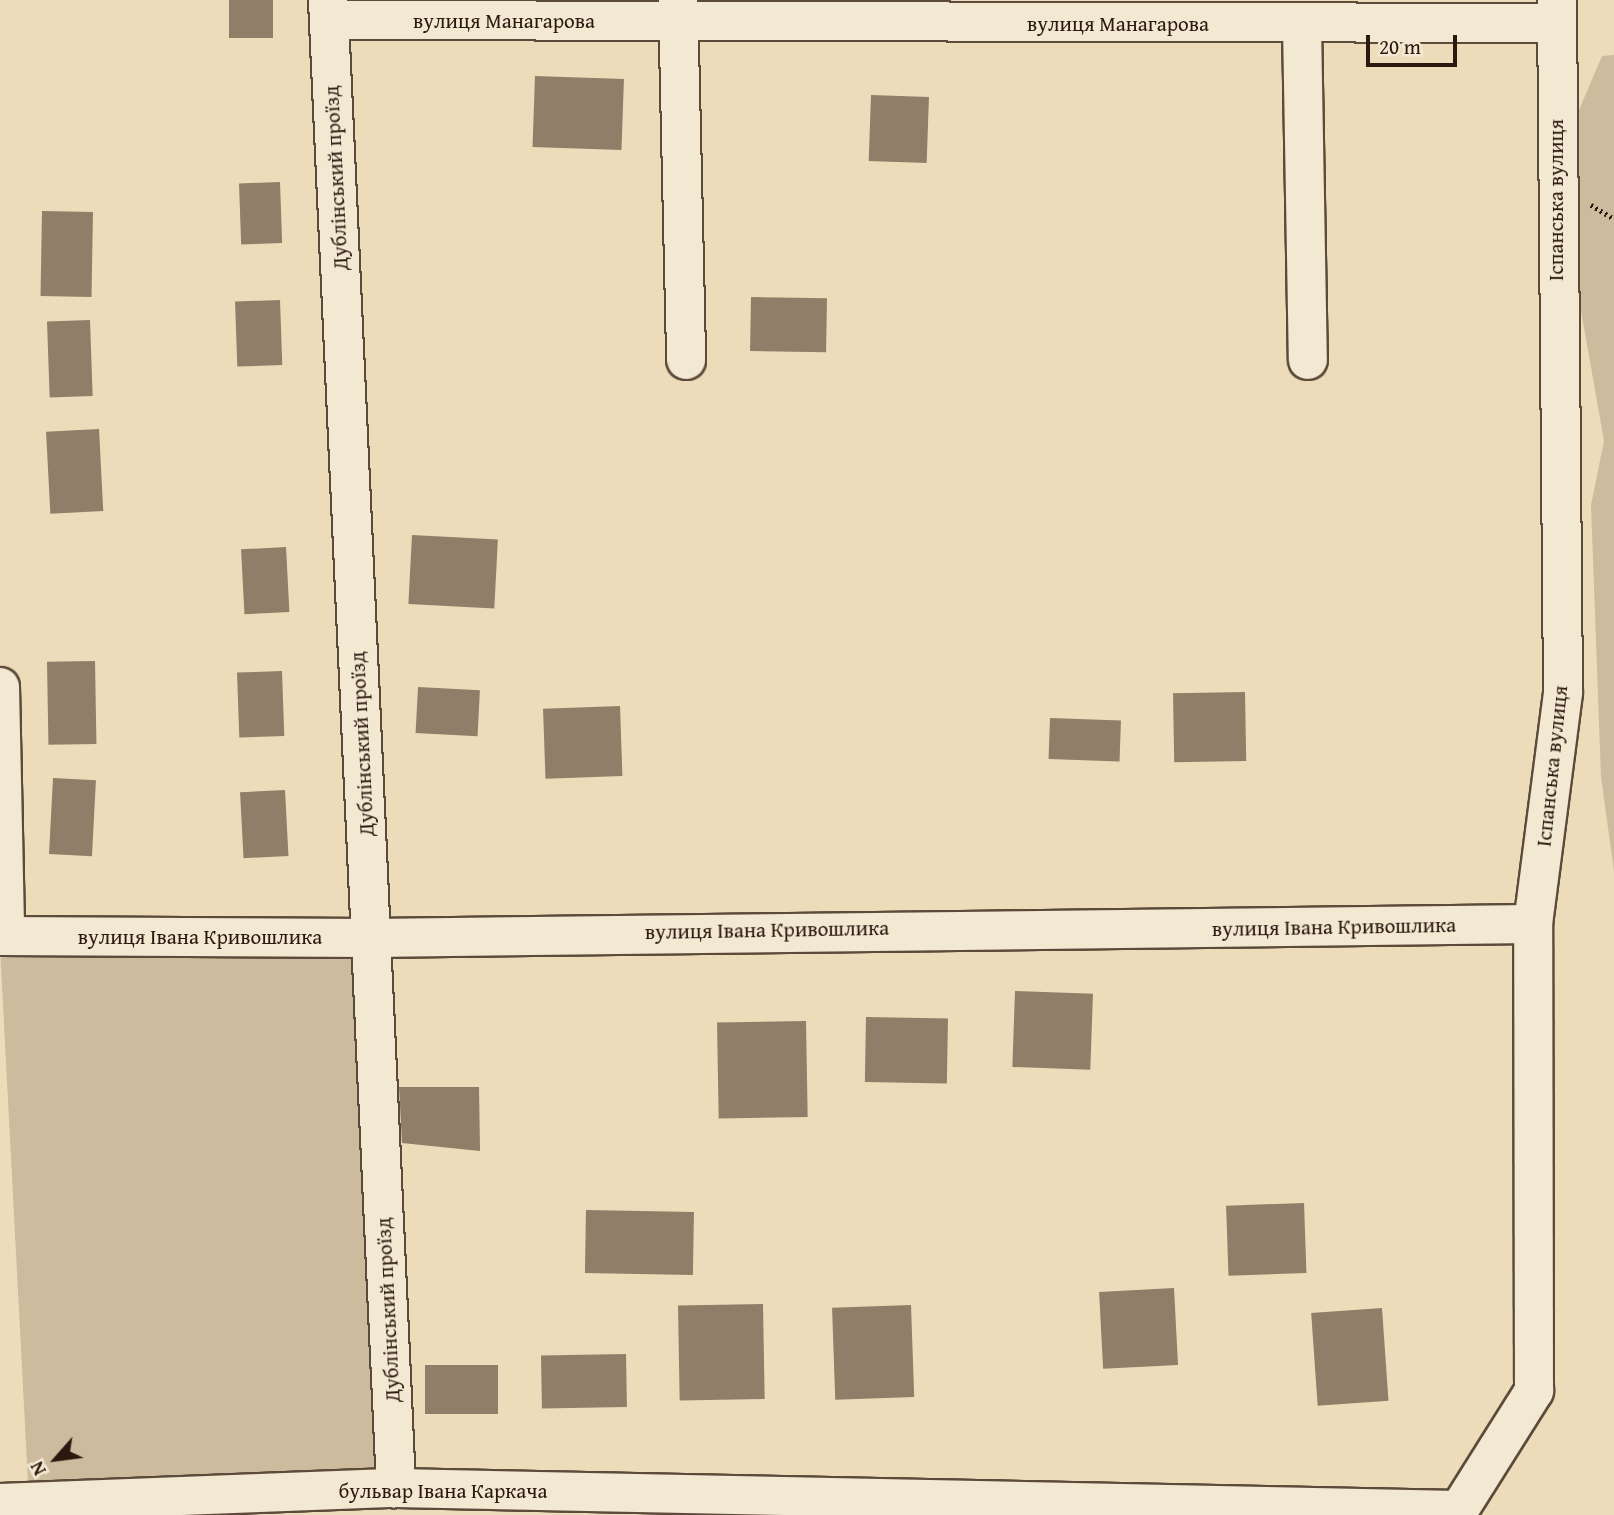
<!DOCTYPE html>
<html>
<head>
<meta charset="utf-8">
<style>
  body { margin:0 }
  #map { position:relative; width:1614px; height:1515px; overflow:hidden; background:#eddcb9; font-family:"Gentium Book Plus",serif }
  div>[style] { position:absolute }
  .green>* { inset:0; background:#ccbb9c; transform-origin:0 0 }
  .building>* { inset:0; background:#907e68; transform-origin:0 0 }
  .path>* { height:4.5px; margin-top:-2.25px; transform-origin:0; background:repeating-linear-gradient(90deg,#2b1910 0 2px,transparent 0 5.5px) }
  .roads { filter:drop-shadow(2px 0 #5c4a3a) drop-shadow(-2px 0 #5c4a3a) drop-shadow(0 2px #5c4a3a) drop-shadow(0 -2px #5c4a3a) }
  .minor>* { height:38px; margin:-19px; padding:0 19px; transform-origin:19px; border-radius:19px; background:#f3e8d2 }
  span { translate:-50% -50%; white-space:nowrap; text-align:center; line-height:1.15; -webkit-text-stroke:5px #f3e8d2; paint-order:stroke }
  .street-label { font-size:21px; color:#2b1910 }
  .north { position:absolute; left:21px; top:1424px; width:70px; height:70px; -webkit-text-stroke:5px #f3e8d2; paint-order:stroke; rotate:242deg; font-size:19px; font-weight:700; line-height:28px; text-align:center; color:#2b1910 }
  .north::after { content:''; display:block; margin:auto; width:24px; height:32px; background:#2b1910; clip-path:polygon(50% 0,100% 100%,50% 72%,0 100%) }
  .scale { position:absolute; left:1366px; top:35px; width:91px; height:32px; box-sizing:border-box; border:4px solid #2b1910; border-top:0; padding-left:9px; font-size:21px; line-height:24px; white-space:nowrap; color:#2b1910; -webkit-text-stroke:5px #f3e8d2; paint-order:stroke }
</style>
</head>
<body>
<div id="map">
  <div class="green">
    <i style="clip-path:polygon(1614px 55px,1614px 871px,1601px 777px,1591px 505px,1604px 441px,1571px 254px,1579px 110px,1602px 56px)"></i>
    <i style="left:371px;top:938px;width:551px;height:371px;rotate:87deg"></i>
  </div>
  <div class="building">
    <i style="left:229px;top:0;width:44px;height:38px"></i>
    <i style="left:535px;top:76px;width:89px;height:71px;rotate:2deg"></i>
    <i style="left:871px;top:95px;width:58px;height:66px;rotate:2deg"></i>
    <i style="left:280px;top:182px;width:61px;height:41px;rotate:88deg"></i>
    <i style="left:42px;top:211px;width:51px;height:85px;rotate:1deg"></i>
    <i style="left:751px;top:297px;width:76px;height:54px;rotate:1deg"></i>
    <i style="left:280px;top:300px;width:65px;height:45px;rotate:88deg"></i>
    <i style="left:90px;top:320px;width:76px;height:43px;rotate:88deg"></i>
    <i style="left:99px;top:429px;width:82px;height:53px;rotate:87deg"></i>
    <i style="left:412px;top:535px;width:86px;height:69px;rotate:3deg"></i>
    <i style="left:286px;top:547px;width:65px;height:45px;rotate:87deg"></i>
    <i style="left:95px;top:661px;width:83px;height:48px;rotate:89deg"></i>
    <i style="left:282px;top:671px;width:65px;height:45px;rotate:88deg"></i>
    <i style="left:418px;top:687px;width:62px;height:46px;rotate:3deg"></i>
    <i style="left:1245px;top:692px;width:69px;height:72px;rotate:89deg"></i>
    <i style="left:620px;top:706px;width:70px;height:77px;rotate:88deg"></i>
    <i style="left:1050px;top:718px;width:71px;height:41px;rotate:2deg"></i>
    <i style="left:53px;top:778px;width:43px;height:76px;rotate:3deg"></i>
    <i style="left:285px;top:790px;width:66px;height:45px;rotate:87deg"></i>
    <i style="left:1015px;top:991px;width:78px;height:76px;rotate:2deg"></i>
    <i style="left:866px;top:1017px;width:82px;height:65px;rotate:1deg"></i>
    <i style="left:806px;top:1021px;width:96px;height:89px;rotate:89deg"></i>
    <i style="clip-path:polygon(399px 1087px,479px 1087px,480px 1151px,402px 1143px)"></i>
    <i style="left:1304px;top:1203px;width:70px;height:78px;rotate:88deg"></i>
    <i style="left:586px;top:1210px;width:108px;height:63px;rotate:1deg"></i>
    <i style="left:1174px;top:1288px;width:77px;height:75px;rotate:87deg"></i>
    <i style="left:763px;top:1304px;width:95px;height:85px;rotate:89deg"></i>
    <i style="left:911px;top:1305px;width:92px;height:79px;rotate:88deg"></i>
    <i style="left:1382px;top:1308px;width:93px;height:71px;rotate:86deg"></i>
    <i style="left:626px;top:1354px;width:53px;height:85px;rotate:89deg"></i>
    <i style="left:425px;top:1365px;width:73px;height:49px"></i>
  </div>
  <div class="path">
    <i style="left:1591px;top:205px;width:27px;rotate:31deg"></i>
  </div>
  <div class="roads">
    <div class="minor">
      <i style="left:328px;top:0;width:1490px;rotate:87.38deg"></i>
      <i style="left:678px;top:0;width:360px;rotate:88.7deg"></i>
      <i style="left:329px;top:20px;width:1228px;rotate:0.14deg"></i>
      <i style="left:1302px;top:25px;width:335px;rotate:89deg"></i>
      <i style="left:0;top:687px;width:248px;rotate:88.8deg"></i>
      <i style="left:0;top:936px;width:371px;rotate:0.3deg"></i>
      <i style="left:371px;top:938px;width:1162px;rotate:-0.69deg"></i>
      <i style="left:0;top:1503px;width:396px;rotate:-2.2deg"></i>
      <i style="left:396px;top:1488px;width:1063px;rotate:1.19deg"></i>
      <i style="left:1459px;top:1510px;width:141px;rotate:-57.8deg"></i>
      <i style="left:1534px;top:1391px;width:467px;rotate:-90.1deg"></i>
      <i style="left:1533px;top:924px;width:233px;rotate:-82.6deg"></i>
      <i style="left:1563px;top:693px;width:693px;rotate:-90.5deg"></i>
    </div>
  </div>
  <div class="street-label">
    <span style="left:504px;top:21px">вулиця Манагарова</span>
    <span style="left:1118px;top:24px">вулиця Манагарова</span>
    <span style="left:336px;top:178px;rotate:-93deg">Дублінський проїзд</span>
    <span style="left:1556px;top:200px;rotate:-90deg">Іспанська вулиця</span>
    <span style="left:362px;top:744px;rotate:-93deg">Дублінський проїзд</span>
    <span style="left:1552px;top:766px;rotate:-84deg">Іспанська вулиця</span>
    <span style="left:1334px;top:927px;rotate:-1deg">вулиця Івана Кривошлика</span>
    <span style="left:767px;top:930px;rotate:-1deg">вулиця Івана Кривошлика</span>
    <span style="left:200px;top:937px">вулиця Івана Кривошлика</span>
    <span style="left:388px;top:1310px;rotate:-93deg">Дублінський проїзд</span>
    <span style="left:443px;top:1491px">бульвар Івана Каркача</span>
  </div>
  <div class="north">N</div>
  <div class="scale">20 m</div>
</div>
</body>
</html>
